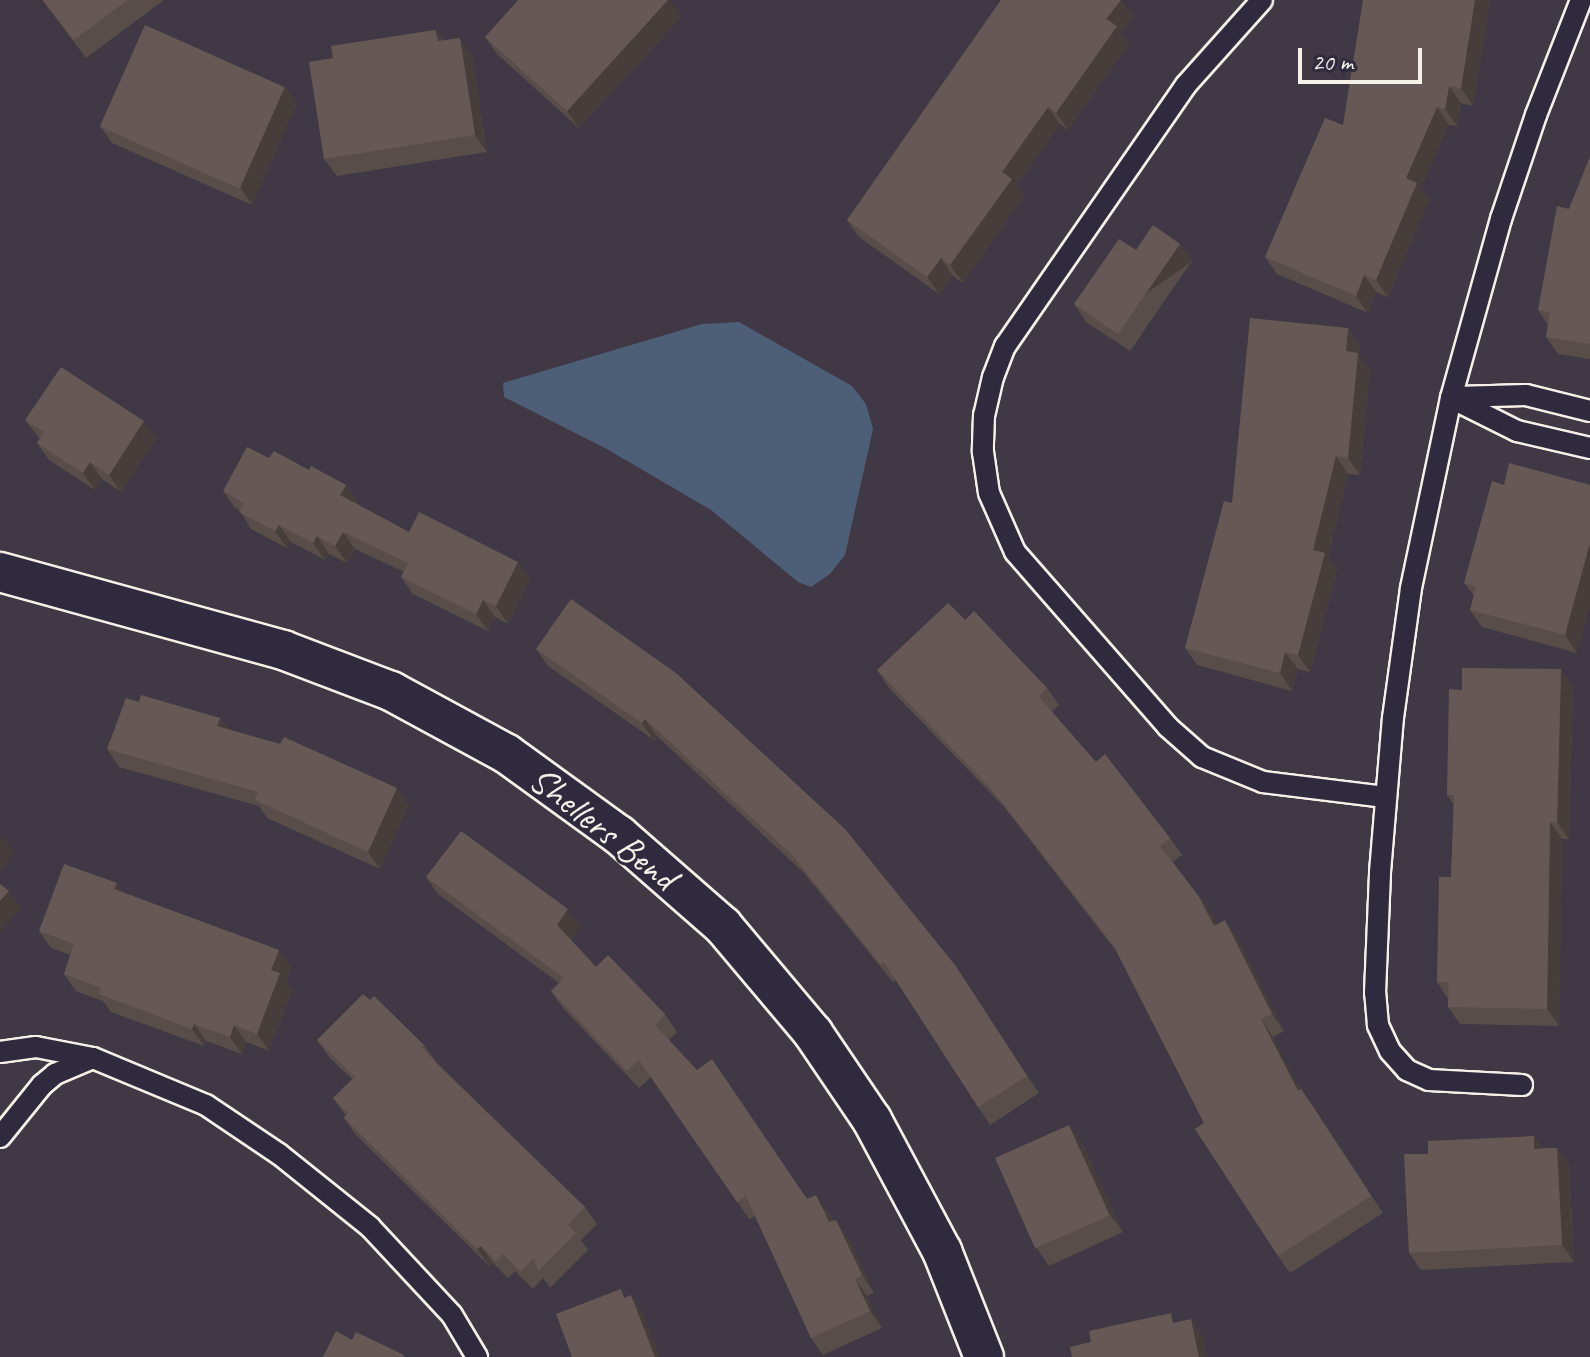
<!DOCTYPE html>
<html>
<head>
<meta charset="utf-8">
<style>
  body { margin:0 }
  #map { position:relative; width:1590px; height:1357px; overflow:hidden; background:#403844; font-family:Caveat,sans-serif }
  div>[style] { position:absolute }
  .water>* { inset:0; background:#4d5f77 }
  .roads { filter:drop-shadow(2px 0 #f4f1e8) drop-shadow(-2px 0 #f4f1e8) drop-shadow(0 2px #f4f1e8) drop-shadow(0 -2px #f4f1e8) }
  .service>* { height:20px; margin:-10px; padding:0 10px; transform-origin:10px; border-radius:10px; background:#2f2a3d }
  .minor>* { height:38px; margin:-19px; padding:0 19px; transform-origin:19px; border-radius:19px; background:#2f2a3d }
  .wall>* { inset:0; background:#584d49 }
  .shaded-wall>* { inset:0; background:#473e3c; transform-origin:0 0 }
  .building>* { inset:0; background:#665955; transform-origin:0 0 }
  span { translate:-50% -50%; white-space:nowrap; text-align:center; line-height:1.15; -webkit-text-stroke:6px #2f2a3d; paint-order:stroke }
  .street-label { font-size:38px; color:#f4f1e8 }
  .scale { position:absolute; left:1298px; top:48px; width:124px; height:36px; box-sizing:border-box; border:4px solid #f4f1e8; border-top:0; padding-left:10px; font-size:24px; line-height:28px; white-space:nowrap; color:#f4f1e8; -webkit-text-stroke:6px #2f2a3d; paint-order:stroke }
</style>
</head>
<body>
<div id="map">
  <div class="water">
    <i style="clip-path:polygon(739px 322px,852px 386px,866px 404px,873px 429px,845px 555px,830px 574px,811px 587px,798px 582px,711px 510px,605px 448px,504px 397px,503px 383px,702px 324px)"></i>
  </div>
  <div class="roads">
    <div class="service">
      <i style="left:1262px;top:0;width:114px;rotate:131.8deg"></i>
      <i style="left:1186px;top:85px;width:318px;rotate:124.7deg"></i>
      <i style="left:1005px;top:346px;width:33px;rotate:111deg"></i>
      <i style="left:993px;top:377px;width:39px;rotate:103deg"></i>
      <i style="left:984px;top:415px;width:37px;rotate:92deg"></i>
      <i style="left:983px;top:452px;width:41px;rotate:81.7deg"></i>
      <i style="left:989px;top:493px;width:64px;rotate:66.2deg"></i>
      <i style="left:1015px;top:552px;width:232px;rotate:48.8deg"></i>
      <i style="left:1168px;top:727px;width:45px;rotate:41.4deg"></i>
      <i style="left:1202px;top:757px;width:66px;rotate:22.3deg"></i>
      <i style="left:1263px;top:782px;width:123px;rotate:7deg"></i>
      <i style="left:1455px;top:397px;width:71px;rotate:-1.6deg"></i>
      <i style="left:1526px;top:395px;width:66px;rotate:14deg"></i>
      <i style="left:1451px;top:398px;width:74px;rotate:26.6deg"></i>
      <i style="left:1517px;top:431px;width:75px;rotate:13.1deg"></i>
      <i style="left:0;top:1052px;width:36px;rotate:-8deg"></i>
      <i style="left:36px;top:1047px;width:58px;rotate:10.9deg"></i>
      <i style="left:93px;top:1058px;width:122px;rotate:22.6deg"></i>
      <i style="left:206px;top:1105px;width:88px;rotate:33.9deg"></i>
      <i style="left:279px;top:1154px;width:117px;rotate:38.7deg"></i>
      <i style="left:370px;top:1227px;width:120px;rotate:47deg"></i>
      <i style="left:452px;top:1315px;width:49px;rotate:59.2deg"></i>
      <i style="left:1522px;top:1085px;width:93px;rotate:-176.9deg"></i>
      <i style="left:1429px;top:1080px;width:24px;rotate:-156deg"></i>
      <i style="left:1407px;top:1070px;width:25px;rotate:-132deg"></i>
      <i style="left:1390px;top:1051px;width:29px;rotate:-115deg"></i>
      <i style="left:1378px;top:1025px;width:32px;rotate:-95deg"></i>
      <i style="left:1375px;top:993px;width:121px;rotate:-87.6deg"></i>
      <i style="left:1380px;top:872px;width:155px;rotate:-85.2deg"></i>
      <i style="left:1393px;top:718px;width:131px;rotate:-82.1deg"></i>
      <i style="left:1411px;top:588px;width:194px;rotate:-78.1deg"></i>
      <i style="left:1451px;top:398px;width:186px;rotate:-74.4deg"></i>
      <i style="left:1501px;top:219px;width:110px;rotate:-71.4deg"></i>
      <i style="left:1536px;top:115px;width:123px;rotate:-68.6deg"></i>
      <i style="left:0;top:1137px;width:67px;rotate:-51.1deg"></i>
      <i style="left:42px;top:1085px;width:17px;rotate:-40deg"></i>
      <i style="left:55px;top:1074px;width:41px;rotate:-22.8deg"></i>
    </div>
    <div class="minor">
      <i style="left:0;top:572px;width:294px;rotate:15.4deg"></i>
      <i style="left:283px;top:650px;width:116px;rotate:20.8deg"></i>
      <i style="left:391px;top:691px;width:132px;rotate:28.5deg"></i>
      <i style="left:507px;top:754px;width:138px;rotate:35.9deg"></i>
      <i style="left:619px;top:835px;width:138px;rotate:41.2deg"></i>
      <i style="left:723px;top:926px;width:140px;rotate:49.9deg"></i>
      <i style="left:813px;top:1033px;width:105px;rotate:55.9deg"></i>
      <i style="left:872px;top:1120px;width:149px;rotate:61.9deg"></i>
      <i style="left:942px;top:1251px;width:114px;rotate:68.4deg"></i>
    </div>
  </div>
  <div class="wall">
    <i style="clip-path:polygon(42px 0,164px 0,86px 58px)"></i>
    <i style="clip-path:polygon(1121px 0,1133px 17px,1121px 33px,1129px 44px,1068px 130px,1060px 124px,1017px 185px,1024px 196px,963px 283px,953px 276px,939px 294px,859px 237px,847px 220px)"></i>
    <i style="clip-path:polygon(1490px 1px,1473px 106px,1461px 103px,1457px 126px,1449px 125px,1421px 188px,1429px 200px,1388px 297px,1376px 292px,1368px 313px,1277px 274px,1265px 257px,1343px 125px)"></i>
    <i style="clip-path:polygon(682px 16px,579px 128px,497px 54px,485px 37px)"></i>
    <i style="clip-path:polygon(435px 30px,443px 40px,472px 55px,487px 152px,337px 176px,324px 159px,333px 58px)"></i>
    <i style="clip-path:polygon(297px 103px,252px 205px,112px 143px,100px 126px)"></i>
    <i style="clip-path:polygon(1590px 157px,1590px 359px,1558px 354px,1546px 337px,1548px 325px,1538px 310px,1569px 209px)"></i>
    <i style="clip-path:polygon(1180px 244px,1192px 261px,1130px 351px,1086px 322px,1074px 304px,1136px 250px)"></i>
    <i style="clip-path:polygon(1348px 328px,1360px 345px,1359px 355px,1370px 370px,1360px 475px,1348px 474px,1328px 557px,1337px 570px,1310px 672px,1298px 669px,1292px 691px,1197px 665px,1185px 648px,1232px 503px)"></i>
    <i style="clip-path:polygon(25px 420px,156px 439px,121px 492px,102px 479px,95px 490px,49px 460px,37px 443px,40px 439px)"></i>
    <i style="clip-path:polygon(269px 458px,309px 470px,346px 485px,358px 502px,357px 504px,409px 532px,518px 562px,530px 579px,508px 624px,495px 617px,488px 631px,413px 594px,401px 577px,404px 572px,355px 549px,347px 563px,329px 554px,325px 560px,291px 542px,287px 548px,251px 529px,240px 511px,235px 508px,223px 491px)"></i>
    <i style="clip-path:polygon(1504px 485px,1577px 653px,1482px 627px,1470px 610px,1474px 596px,1464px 583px)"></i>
    <i style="clip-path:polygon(571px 599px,955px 965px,1039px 1093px,990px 1125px,896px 980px,893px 982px,804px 873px,657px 736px,654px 740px,548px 666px,536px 649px)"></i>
    <i style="clip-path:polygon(965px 620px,1047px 688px,1059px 705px,1052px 712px,1096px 762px,1170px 838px,1182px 855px,1173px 862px,1212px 914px,1216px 924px,1237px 937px,1284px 1031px,1273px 1037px,1300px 1090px,1301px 1089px,1313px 1106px,1383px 1213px,1290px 1273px,1278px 1256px,1204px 1123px,1116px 951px,1005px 808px,889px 688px,877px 670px)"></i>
    <i style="clip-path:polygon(1561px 669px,1573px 687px,1569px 839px,1562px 839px,1559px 1026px,1460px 1024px,1448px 1007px,1448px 999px,1437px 982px,1451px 877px,1454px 805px,1447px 795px,1462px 690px)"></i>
    <i style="clip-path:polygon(139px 702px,220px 718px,228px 729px,409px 805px,380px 869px,267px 818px,259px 806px,119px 767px,107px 749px)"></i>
    <i style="clip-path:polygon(426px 877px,580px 926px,571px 940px,596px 967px,665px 1014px,677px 1032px,669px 1040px,808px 1199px,828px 1212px,833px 1221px,848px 1237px,874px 1293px,867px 1296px,882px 1328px,823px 1355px,811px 1338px,755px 1216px,749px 1219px,651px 1077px,639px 1088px,563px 1008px,551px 991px,559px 983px,438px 894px)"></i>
    <i style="clip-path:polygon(117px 883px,123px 893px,279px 950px,291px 967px,286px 981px,292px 990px,269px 1051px,246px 1042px,242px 1054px,206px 1041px,204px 1046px,111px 1012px,103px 1001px,76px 991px,64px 974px,70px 955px,51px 948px,39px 931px)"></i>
    <i style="clip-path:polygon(370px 1000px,424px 1045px,436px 1062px,585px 1207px,597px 1224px,581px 1240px,588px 1250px,550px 1288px,543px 1278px,533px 1289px,515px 1271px,508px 1278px,493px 1263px,489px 1266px,356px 1135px,344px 1118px,346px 1116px,333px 1098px,352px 1079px,329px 1057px,317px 1040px)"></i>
    <i style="clip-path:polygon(1534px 1136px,1542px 1148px,1557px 1148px,1569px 1165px,1574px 1262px,1421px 1270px,1409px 1253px,1428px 1154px)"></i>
    <i style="clip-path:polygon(1082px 1143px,1123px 1232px,1049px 1266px,1037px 1248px)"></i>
  </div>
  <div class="shaded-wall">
    <i style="clip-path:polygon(668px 0,670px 0,682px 16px,579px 128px,567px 111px)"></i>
    <i style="clip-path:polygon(1121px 0,1133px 17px,1121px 33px,1129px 44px,1068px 130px,1056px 113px,1106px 19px)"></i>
    <i style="clip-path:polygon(1475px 0,1489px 0,1490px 1px,1473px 106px,1461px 88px)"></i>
    <i style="clip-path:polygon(435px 30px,447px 47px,438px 41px)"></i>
    <i style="clip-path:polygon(460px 38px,472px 55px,487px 152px,475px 135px)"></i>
    <i style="clip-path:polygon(285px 86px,297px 103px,252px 205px,240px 187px)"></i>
    <i style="clip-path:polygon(1449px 86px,1461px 103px,1457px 126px,1445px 109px)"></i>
    <i style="clip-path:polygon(1048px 107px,1060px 124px,1017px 185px,1024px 196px,963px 283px,950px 265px,1002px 172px)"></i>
    <i style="clip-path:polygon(1437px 107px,1449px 125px,1421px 188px,1429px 200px,1388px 297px,1376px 280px,1406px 178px)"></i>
    <i style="left:1180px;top:244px;width:21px;height:109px;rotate:55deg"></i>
    <i style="clip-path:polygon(941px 258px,953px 276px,939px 294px,927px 277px)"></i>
    <i style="clip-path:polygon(1364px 275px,1376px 292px,1368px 313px,1356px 296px)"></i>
    <i style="clip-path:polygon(1348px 328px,1360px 345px,1359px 355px,1370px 370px,1360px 475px,1348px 458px,1346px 351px)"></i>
    <i style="clip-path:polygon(144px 421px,156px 439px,121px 492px,109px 475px)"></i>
    <i style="clip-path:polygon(1336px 456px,1348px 474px,1328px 557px,1337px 570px,1310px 672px,1298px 655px,1313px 550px)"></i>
    <i style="clip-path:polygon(90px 462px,102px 479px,95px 490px,83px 473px)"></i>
    <i style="clip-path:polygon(346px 485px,358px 502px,352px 512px,340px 495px)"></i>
    <i style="clip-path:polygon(279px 525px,291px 542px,287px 548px,275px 531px)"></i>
    <i style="clip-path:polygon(343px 532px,355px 549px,347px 563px,335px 546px)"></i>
    <i style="clip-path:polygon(317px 536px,329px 554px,325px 560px,313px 543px)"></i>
    <i style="clip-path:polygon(1590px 543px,1590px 605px,1577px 653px,1565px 635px)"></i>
    <i style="clip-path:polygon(518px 562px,530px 579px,508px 624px,496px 606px)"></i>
    <i style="clip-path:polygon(483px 600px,495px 617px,488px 631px,476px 614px)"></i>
    <i style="clip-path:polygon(1285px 652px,1298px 669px,1292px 691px,1280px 673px)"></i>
    <i style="clip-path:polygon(1561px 669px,1573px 687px,1569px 839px,1557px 822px)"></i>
    <i style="clip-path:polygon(220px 718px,232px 735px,217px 726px)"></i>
    <i style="left:645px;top:719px;width:21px;height:5px;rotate:55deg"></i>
    <i style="clip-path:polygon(397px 788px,409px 805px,380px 869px,368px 852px)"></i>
    <i style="clip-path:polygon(1550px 822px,1562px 839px,1559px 1026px,1547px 1009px)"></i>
    <i style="clip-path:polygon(3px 836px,15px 853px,0 871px,0 840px)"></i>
    <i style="clip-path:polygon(117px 883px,129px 900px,114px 889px)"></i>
    <i style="clip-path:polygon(9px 891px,21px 908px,0 932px,0 901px)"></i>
    <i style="clip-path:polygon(1199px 897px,1212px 914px,1226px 943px,1214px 926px)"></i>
    <i style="clip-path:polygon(568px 909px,580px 926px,569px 942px,557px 925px)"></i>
    <i style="clip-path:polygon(1225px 920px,1237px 937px,1284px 1031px,1272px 1014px)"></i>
    <i style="clip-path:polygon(279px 950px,291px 967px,286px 981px,292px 990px,269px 1051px,257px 1034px,271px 970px)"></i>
    <i style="clip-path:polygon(955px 965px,967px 982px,1039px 1093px,1027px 1076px)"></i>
    <i style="clip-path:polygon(1261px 1019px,1273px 1037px,1310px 1109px,1298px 1091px)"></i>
    <i style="clip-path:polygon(194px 1024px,206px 1041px,204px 1046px,192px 1029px)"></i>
    <i style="clip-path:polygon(234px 1025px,246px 1042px,242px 1054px,230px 1037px)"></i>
    <i style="clip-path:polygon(1069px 1125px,1082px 1143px,1123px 1232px,1110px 1215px)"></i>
    <i style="clip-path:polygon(1534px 1136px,1546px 1153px,1534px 1149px)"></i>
    <i style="clip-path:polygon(1557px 1148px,1569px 1165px,1574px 1262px,1562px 1245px)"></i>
    <i style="clip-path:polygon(816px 1195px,828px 1212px,841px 1239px,829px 1222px)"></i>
    <i style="clip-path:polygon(836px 1220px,848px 1237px,874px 1293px,862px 1275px)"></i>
    <i style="left:481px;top:1246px;width:21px;height:5px;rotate:55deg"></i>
    <i style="clip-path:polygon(855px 1279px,867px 1296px,882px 1328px,870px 1311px)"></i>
    <i style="clip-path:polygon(631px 1295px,643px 1313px,660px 1357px,655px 1357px)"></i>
    <i style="clip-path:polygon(1191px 1319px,1203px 1337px,1207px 1357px,1199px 1357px)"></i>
  </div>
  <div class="building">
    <i style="clip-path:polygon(43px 0,128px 0,74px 40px)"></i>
    <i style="clip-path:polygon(518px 0,668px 0,567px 111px,485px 37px)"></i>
    <i style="clip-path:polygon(1001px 0,1121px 0,1106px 19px,1117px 26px,1056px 113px,1048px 107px,1002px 172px,1012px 179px,950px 265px,941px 258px,927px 277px,847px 220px)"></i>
    <i style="clip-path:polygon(1363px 0,1475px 0,1461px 88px,1449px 86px,1445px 109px,1437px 107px,1406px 178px,1417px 183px,1376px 280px,1364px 275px,1356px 296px,1265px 257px,1325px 118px,1343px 125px)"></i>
    <i style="left:145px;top:25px;width:153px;height:111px;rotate:24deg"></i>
    <i style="clip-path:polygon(435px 30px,438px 41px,460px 38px,475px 135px,324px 159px,309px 62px,333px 58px,331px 46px)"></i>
    <i style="clip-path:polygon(1590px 157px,1590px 344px,1546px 337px,1550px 313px,1538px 310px,1557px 206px,1569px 209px)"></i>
    <i style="clip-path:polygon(1153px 225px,1180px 244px,1118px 334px,1074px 304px,1119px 239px,1136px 250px)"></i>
    <i style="clip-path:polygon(1250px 318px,1348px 328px,1346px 351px,1358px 353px,1348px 458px,1336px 456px,1313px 550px,1325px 553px,1298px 655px,1285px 652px,1280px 673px,1185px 648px,1224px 501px,1232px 503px)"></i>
    <i style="clip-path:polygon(61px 367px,144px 421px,109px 475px,90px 462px,83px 473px,37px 443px,44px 432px,25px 420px)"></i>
    <i style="clip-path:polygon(247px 447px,269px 458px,274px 451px,309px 470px,311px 466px,346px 485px,340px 495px,409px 532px,419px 512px,518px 562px,496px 606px,483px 600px,476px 614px,401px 577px,408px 563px,343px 532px,335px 546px,317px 536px,313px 543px,279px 525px,275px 531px,239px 512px,244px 503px,223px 491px)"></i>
    <i style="clip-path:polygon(1509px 463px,1590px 485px,1590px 543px,1565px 635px,1470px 610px,1476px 587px,1464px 583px,1492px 481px,1504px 485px)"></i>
    <i style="clip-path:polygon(571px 599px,676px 673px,845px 829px,955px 965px,1027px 1076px,978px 1107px,884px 962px,881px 965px,792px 855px,645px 719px,642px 723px,536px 649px)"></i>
    <i style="clip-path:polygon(948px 603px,965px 620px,974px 611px,1047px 688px,1039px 697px,1096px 762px,1105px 754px,1170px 838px,1160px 846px,1199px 897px,1214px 926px,1225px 920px,1272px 1014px,1261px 1019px,1298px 1091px,1301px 1089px,1371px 1196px,1278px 1256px,1195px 1129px,1204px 1123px,1114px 946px,993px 791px,877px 670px)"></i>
    <i style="clip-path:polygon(1462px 668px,1561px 669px,1557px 822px,1550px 822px,1547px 1009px,1448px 1007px,1449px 982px,1437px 982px,1439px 877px,1451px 877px,1454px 795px,1447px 795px,1449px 689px,1462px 690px)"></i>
    <i style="clip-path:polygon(141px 695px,220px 718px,217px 726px,280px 744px,284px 737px,397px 788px,368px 852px,255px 800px,258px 792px,107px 749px,126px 698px,139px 702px)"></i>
    <i style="clip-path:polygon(461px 831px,568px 909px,557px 925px,596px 967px,608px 955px,665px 1014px,655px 1025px,697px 1070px,712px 1059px,807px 1199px,816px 1195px,829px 1222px,836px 1220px,862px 1275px,855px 1279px,870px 1311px,811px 1338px,746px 1196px,737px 1202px,639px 1060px,627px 1071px,551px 991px,564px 978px,426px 877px)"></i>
    <i style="clip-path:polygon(64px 864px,117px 883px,114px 889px,279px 950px,271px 970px,280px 973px,257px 1034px,234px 1025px,230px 1037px,194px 1024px,192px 1029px,99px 994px,101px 988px,64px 974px,74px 944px,39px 931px)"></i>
    <i style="clip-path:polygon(0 884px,9px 891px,0 901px)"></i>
    <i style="clip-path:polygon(363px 994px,370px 1000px,374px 996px,424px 1045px,422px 1047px,440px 1067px,585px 1207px,568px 1225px,576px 1233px,538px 1271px,534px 1258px,521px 1272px,503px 1254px,496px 1261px,481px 1246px,477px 1249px,344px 1118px,348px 1113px,333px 1098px,355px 1077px,317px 1040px)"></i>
    <i style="left:1069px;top:1125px;width:99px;height:81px;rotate:66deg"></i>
    <i style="clip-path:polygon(1534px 1136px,1534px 1149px,1557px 1148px,1562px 1245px,1409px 1253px,1404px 1154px,1428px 1154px,1428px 1141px)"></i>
    <i style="clip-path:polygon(621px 1289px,624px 1298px,631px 1295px,655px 1357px,572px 1357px,556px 1314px)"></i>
    <i style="clip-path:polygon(1171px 1313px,1173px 1323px,1191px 1319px,1199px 1357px,1072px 1357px,1070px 1347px,1091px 1342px,1089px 1331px)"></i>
    <i style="clip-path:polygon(336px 1331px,352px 1340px,356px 1332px,404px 1355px,403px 1357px,323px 1357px)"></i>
  </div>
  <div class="street-label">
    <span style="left:603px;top:828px;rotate:38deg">Shellers Bend</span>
  </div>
  <div class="scale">20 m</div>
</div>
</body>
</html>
